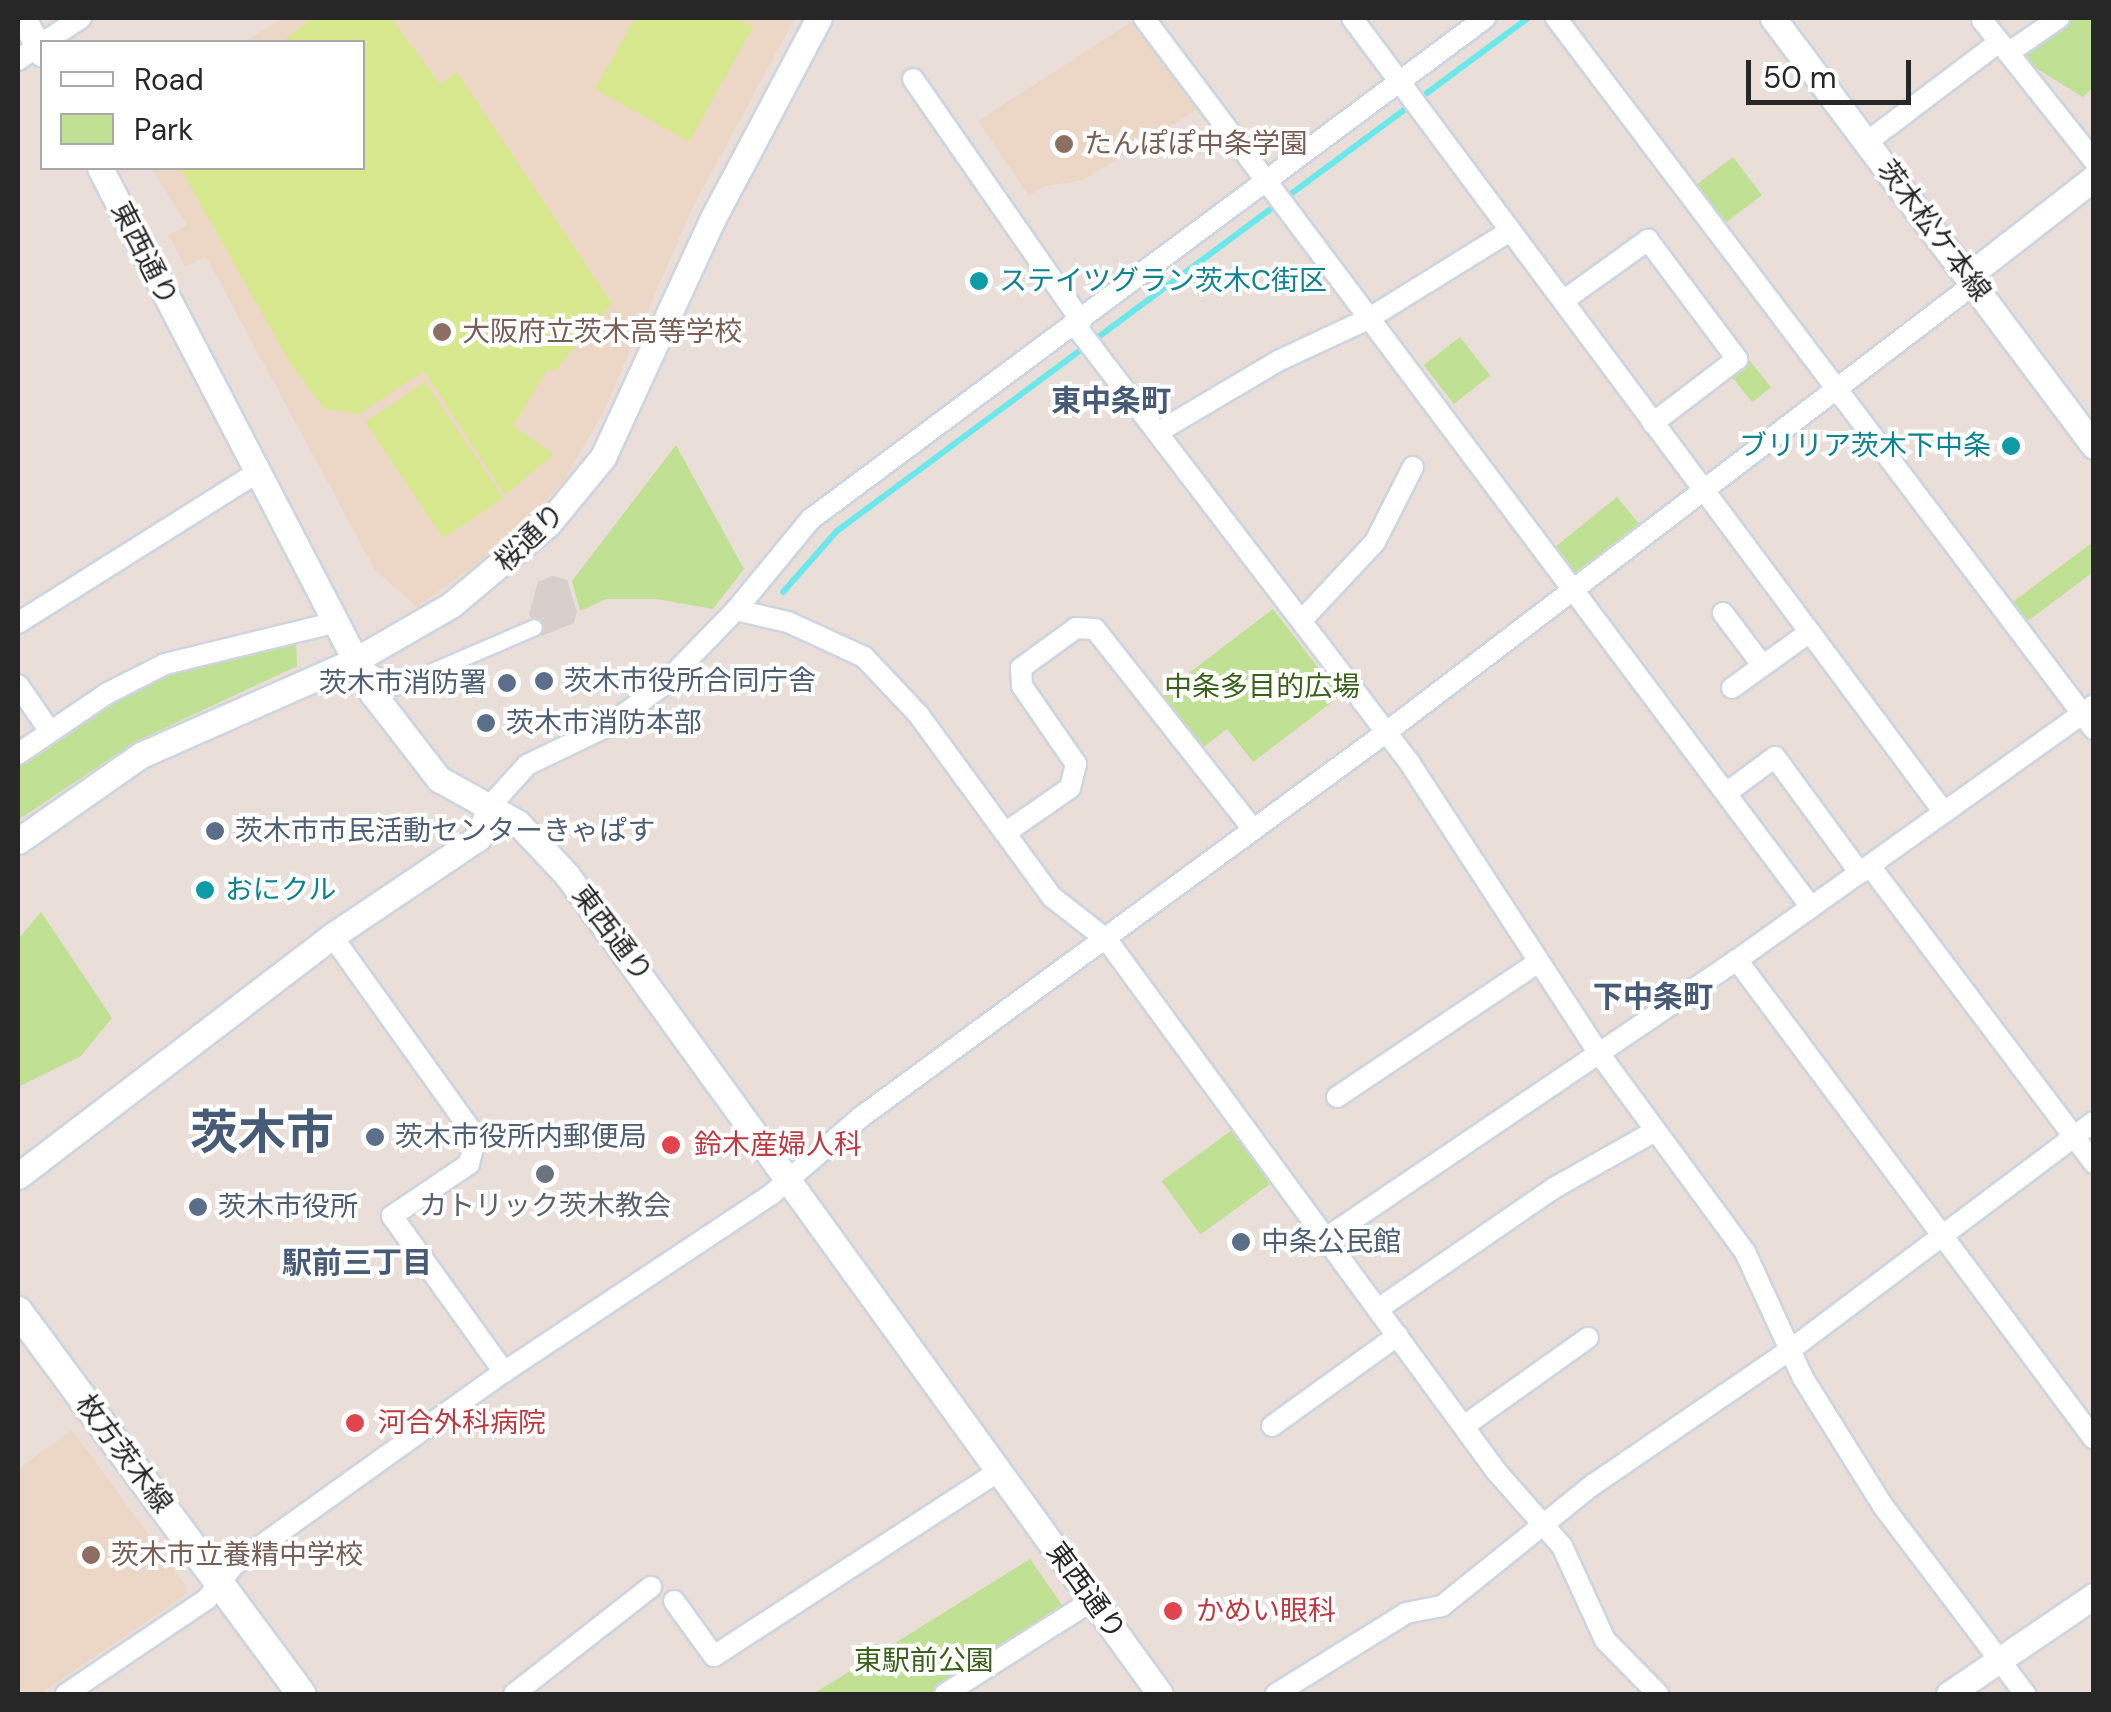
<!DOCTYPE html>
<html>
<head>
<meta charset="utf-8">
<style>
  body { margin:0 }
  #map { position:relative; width:2111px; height:1712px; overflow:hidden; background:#eaded8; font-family:"DM Sans","Noto Sans JP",sans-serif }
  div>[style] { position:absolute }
  .education>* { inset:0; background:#ecd7c7 }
  .green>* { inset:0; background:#c0e194; transform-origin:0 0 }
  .pitch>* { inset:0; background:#d7e88f; transform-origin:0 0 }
  .plaza>* { inset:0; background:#d6cfcb }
  .stream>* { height:6px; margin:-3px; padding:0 3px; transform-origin:3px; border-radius:3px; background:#6ae8ec }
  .roads { filter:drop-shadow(2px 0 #cdd5e0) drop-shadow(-2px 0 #cdd5e0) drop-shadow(0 2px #cdd5e0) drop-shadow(0 -2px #cdd5e0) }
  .pedestrian>* { height:15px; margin:-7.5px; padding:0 7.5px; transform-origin:7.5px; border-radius:7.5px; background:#fff }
  .minor>* { height:20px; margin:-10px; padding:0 10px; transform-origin:10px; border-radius:10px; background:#fff }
  .tertiary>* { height:25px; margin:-12.5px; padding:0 12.5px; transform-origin:12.5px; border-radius:12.5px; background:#fff }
  .secondary>* { height:28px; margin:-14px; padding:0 14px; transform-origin:14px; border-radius:14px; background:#fff }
  .dots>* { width:28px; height:28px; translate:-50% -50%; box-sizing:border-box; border:5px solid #fff; border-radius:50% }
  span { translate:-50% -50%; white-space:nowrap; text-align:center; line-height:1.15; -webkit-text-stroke:8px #fff; paint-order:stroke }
  .education-label { font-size:28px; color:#785e54 }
  .left { translate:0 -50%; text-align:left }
  .street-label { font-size:28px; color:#272727 }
  .culture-label { font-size:28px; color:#0d838f }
  .right { translate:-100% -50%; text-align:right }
  .service-label { font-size:28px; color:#4e5e75 }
  .park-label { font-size:28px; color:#396119 }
  .health-label { font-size:28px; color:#be3a42 }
  .worship-label { font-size:28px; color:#5b616d }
  .neighbourhood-label { font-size:30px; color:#485b76; font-weight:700 }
  .town-label { font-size:48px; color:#485b76; font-weight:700 }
  .frame { position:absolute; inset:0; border:20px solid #272727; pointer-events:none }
  .legend { position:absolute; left:40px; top:40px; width:325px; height:130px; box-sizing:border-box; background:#fff; border:2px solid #a9a9a9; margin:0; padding:12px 18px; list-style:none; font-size:30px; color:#272727 }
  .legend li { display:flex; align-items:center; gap:20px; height:50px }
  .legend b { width:50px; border:2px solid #a9a9a9 }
  .scale { position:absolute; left:1746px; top:60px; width:165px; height:45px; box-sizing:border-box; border:5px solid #272727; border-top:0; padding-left:12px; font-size:30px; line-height:35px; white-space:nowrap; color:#272727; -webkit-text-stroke:8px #fff; paint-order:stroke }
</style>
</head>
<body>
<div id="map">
  <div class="education">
    <i style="clip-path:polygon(283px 18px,795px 18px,693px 207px,603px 413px,563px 482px,510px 540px,417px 607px,375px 570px,206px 257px,185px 267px,168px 235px,187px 225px,151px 168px,362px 168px,362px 42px,245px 42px)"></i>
    <i style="clip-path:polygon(1134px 20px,1200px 108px,1083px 180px,1042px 187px,1029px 196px,978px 121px)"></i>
    <i style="clip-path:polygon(72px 1430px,186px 1586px,184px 1596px,40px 1694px,18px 1694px,18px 1469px)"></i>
  </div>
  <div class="green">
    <i style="clip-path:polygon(2069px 18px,2093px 18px,2093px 87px,2083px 97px,2021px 59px)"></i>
    <i style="left:1733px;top:157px;width:48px;height:49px;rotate:53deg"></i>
    <i style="left:1460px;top:337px;width:49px;height:46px;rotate:52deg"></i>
    <i style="left:1749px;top:360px;width:35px;height:24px;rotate:51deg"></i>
    <i style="clip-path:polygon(676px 445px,744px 569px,713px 609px,657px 599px,606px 599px,580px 611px,572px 581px)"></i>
    <i style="left:1617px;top:497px;width:41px;height:84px;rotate:51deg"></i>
    <i style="clip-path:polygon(2093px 542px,2093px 572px,2025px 623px,2010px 604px)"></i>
    <i style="clip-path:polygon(1273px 609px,1340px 696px,1253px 762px,1227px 729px,1201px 749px,1159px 696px)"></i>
    <i style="clip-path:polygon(296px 641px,297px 666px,135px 742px,18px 820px,18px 768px,110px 702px,165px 676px)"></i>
    <i style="clip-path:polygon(41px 912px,112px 1018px,81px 1056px,18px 1087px,18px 939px)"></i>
    <i style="left:1232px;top:1130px;width:66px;height:87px;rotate:54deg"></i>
    <i style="clip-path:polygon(1030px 1559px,1064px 1608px,929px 1694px,813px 1694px)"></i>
  </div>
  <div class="pitch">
    <i style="clip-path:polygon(313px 18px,391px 18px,440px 84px,457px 72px,612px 303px,555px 371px,548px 369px,513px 426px,554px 454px,505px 495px,424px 371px,359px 414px,324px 409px,291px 364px,180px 168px,362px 168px,362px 42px,281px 42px)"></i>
    <i style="clip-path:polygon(635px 18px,736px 18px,753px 27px,689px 142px,595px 89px)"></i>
    <i style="left:425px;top:382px;width:140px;height:72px;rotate:56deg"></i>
  </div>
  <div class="plaza">
    <i style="clip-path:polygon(553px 576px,567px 580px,577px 612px,574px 623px,541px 636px,529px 614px,538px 582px)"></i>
  </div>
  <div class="stream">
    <i style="left:783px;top:592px;width:81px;rotate:-48.5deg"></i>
    <i style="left:837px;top:531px;width:861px;rotate:-36.59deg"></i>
  </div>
  <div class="roads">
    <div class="pedestrian">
      <i style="left:362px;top:666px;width:39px;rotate:32deg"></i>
      <i style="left:395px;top:687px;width:151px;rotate:-23.3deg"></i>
    </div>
    <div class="minor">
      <i style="left:1144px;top:18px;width:1111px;rotate:53.12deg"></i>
      <i style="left:1352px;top:18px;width:989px;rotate:53.3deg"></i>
      <i style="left:1556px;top:18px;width:892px;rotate:52.89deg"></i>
      <i style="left:1982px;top:20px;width:180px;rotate:51.5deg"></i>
      <i style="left:44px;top:42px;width:44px;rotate:-33deg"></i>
      <i style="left:2008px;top:53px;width:62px;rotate:-34.5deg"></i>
      <i style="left:18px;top:60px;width:29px;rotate:-35deg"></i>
      <i style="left:913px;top:79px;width:295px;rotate:55.2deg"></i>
      <i style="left:1867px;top:142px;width:166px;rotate:-37.1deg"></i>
      <i style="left:1563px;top:301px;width:105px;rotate:-35.7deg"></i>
      <i style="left:1648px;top:240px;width:149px;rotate:53.2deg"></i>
      <i style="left:1737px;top:359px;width:106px;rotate:142.7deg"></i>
      <i style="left:1075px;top:325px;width:550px;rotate:52.61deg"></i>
      <i style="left:1409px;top:762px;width:346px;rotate:56.9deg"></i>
      <i style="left:1598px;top:1052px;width:248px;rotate:53.7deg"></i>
      <i style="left:1745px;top:1252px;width:139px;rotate:65.3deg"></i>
      <i style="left:1803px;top:1378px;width:151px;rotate:58deg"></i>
      <i style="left:1883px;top:1506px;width:236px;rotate:52.9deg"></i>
      <i style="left:1158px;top:432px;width:139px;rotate:-30.6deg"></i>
      <i style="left:1278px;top:361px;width:99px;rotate:-25deg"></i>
      <i style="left:1368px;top:319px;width:167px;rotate:-31.8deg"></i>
      <i style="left:736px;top:610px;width:53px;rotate:13deg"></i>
      <i style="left:788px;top:622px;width:84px;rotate:24.7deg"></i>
      <i style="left:864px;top:657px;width:79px;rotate:46.5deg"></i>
      <i style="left:918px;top:714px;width:227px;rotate:53.8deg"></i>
      <i style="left:1052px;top:897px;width:70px;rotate:38deg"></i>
      <i style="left:1107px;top:940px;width:658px;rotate:53.77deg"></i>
      <i style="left:1496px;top:1471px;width:100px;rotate:48.7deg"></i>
      <i style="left:1562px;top:1546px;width:103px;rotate:65.4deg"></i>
      <i style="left:1605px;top:1640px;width:76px;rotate:45.5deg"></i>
      <i style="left:1723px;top:613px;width:66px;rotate:53deg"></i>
      <i style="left:1303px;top:619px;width:105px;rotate:-46.9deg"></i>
      <i style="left:1375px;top:542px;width:84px;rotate:-63.1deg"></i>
      <i style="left:18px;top:623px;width:280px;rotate:-32.2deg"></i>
      <i style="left:18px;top:685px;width:55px;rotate:55.4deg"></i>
      <i style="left:1732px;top:688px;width:96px;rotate:-35.7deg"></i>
      <i style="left:18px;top:754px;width:107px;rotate:-34.3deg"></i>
      <i style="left:106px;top:694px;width:66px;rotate:-27deg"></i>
      <i style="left:165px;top:664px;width:173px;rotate:-13.7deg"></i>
      <i style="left:1729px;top:791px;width:57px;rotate:-36.5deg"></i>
      <i style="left:1775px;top:757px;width:144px;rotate:53.8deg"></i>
      <i style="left:490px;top:806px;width:55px;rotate:-47.9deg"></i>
      <i style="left:527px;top:765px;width:88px;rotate:-25.7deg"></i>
      <i style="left:606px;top:727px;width:68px;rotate:-36deg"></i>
      <i style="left:661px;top:687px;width:107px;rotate:-45.8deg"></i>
      <i style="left:736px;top:610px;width:118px;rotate:-50.5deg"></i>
      <i style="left:811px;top:519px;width:840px;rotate:-36.62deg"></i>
      <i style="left:1005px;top:833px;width:79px;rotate:-34.7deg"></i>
      <i style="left:1070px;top:788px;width:25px;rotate:-76deg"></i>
      <i style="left:1076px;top:764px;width:95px;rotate:-124.7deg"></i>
      <i style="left:1022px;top:686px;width:18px;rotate:-93deg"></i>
      <i style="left:1021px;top:668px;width:68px;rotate:-36deg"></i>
      <i style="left:1076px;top:628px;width:19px;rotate:3deg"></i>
      <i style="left:1095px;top:629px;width:256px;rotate:51.7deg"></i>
      <i style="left:1870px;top:866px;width:372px;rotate:53deg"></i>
      <i style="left:332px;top:936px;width:247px;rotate:54.4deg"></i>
      <i style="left:476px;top:1137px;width:28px;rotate:105deg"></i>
      <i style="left:469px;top:1164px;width:93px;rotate:146deg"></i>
      <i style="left:392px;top:1216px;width:192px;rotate:54.3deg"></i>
      <i style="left:1737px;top:960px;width:597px;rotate:53.3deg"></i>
      <i style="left:1337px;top:1097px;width:241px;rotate:-33.8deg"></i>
      <i style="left:1326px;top:1238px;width:496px;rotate:-34.1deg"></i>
      <i style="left:1737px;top:960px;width:439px;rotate:-35.5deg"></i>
      <i style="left:1378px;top:1309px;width:214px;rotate:-34.5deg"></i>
      <i style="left:1554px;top:1188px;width:116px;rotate:-29.4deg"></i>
      <i style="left:1272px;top:1426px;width:155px;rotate:-35.8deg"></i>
      <i style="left:1464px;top:1426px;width:152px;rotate:-35.4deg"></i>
      <i style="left:674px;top:1601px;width:68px;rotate:54deg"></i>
      <i style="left:714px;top:1656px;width:340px;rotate:-33deg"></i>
      <i style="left:66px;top:1694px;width:170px;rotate:-34deg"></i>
      <i style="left:207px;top:1599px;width:43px;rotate:-51.5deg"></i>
      <i style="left:234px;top:1565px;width:332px;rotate:-35.6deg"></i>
      <i style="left:504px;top:1372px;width:323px;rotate:-33.6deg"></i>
      <i style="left:773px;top:1193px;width:116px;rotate:-40.8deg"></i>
      <i style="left:861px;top:1117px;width:653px;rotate:-36.22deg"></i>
      <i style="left:1388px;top:731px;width:737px;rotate:-37.34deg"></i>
      <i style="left:514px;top:1694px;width:174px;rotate:-38deg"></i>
      <i style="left:945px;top:1694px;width:175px;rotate:-32.4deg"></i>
      <i style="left:1276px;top:1694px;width:153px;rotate:-31.9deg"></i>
      <i style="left:1406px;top:1613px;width:37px;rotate:-11deg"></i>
      <i style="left:1442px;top:1606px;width:195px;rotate:-38.8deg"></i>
      <i style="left:1594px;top:1484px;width:237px;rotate:-34.4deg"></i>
      <i style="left:1790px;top:1350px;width:380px;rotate:-36.9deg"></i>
    </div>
    <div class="tertiary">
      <i style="left:23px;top:18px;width:40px;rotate:62deg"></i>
      <i style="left:1773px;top:18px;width:535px;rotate:53.13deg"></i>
      <i style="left:100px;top:168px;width:593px;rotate:62.57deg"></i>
      <i style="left:373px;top:694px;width:108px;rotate:52.2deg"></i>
      <i style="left:439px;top:779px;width:90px;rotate:29.1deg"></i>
      <i style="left:518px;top:823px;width:71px;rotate:46.7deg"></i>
      <i style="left:567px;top:875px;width:1011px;rotate:54.09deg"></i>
      <i style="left:1968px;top:276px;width:160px;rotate:-37.9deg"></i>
      <i style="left:18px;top:841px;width:150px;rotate:-35deg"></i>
      <i style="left:141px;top:755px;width:233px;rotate:-23.8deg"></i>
      <i style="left:354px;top:661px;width:112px;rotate:-30deg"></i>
      <i style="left:451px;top:605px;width:126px;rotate:-39.9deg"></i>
      <i style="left:548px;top:524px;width:87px;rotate:-50.6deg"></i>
      <i style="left:603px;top:457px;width:263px;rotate:-65.3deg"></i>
      <i style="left:713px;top:218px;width:226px;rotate:-62.1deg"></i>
      <i style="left:18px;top:1176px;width:395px;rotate:-37.4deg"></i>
      <i style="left:332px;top:936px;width:176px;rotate:-33.9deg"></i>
      <i style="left:478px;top:838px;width:34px;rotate:-69deg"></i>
      <i style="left:1949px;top:1694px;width:175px;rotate:-34.1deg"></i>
    </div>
    <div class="secondary">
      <i style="left:18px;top:1311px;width:476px;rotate:53.5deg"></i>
    </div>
  </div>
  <div class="dots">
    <i style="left:1064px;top:144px;background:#8d6e63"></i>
    <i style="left:979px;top:281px;background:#0f9aa8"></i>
    <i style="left:442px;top:332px;background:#8d6e63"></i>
    <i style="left:2011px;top:446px;background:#0f9aa8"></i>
    <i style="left:544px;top:681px;background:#5c6f8a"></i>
    <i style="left:507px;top:683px;background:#5c6f8a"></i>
    <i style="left:486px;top:723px;background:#5c6f8a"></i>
    <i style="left:215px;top:831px;background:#5c6f8a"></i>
    <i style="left:205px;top:890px;background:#0f9aa8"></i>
    <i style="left:375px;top:1137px;background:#5c6f8a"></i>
    <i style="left:671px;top:1145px;background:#e0444e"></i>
    <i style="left:545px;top:1174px;background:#6b7280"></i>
    <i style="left:198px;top:1207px;background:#5c6f8a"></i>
    <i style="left:1241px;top:1242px;background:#5c6f8a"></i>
    <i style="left:355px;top:1423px;background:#e0444e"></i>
    <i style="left:91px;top:1555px;background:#8d6e63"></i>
    <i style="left:1173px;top:1611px;background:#e0444e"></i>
  </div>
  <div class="education-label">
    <span class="left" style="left:1084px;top:144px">たんぽぽ中条学園</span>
    <span class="left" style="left:462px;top:332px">大阪府立茨木高等学校</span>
    <span class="left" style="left:111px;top:1555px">茨木市立養精中学校</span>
  </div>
  <div class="street-label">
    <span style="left:1934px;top:231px;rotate:53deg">茨木松ケ本線</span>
    <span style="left:144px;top:254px;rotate:63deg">東西通り</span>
    <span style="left:530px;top:538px;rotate:-44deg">桜通り</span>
    <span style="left:612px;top:934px;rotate:53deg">東西通り</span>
    <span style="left:124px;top:1454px;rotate:53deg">枚方茨木線</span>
    <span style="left:1086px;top:1591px;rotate:54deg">東西通り</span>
  </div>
  <div class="culture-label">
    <span class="left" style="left:999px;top:281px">ステイツグラン茨木C街区</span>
    <span class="right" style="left:1991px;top:446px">ブリリア茨木下中条</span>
    <span class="left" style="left:225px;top:890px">おにクル</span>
  </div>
  <div class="service-label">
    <span class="left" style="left:564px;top:681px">茨木市役所合同庁舎</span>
    <span class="right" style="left:487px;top:683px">茨木市消防署</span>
    <span class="left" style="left:506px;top:723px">茨木市消防本部</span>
    <span class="left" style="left:235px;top:831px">茨木市市民活動センターきゃぱす</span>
    <span class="left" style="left:395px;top:1137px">茨木市役所内郵便局</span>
    <span class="left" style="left:218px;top:1207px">茨木市役所</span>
    <span class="left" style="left:1261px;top:1242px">中条公民館</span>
  </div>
  <div class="park-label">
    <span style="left:1262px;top:687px">中条多目的広場</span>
    <span style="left:924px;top:1661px">東駅前公園</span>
  </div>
  <div class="health-label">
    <span class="left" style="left:694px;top:1145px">鈴木産婦人科</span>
    <span class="left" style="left:378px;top:1423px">河合外科病院</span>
    <span class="left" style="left:1196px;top:1611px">かめい眼科</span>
  </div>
  <div class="worship-label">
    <span style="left:545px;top:1206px">カトリック茨木教会</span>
  </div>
  <div class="neighbourhood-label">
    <span style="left:1111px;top:401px">東中条町</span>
    <span style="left:1653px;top:997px">下中条町</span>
    <span style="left:357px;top:1263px">駅前三丁目</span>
  </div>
  <div class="town-label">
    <span style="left:262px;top:1133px">茨木市</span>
  </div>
  <div class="frame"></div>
  <ul class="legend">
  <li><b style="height:12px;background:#fff"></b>Road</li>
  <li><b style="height:28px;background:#c0e194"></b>Park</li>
  </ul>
  <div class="scale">50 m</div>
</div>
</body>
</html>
